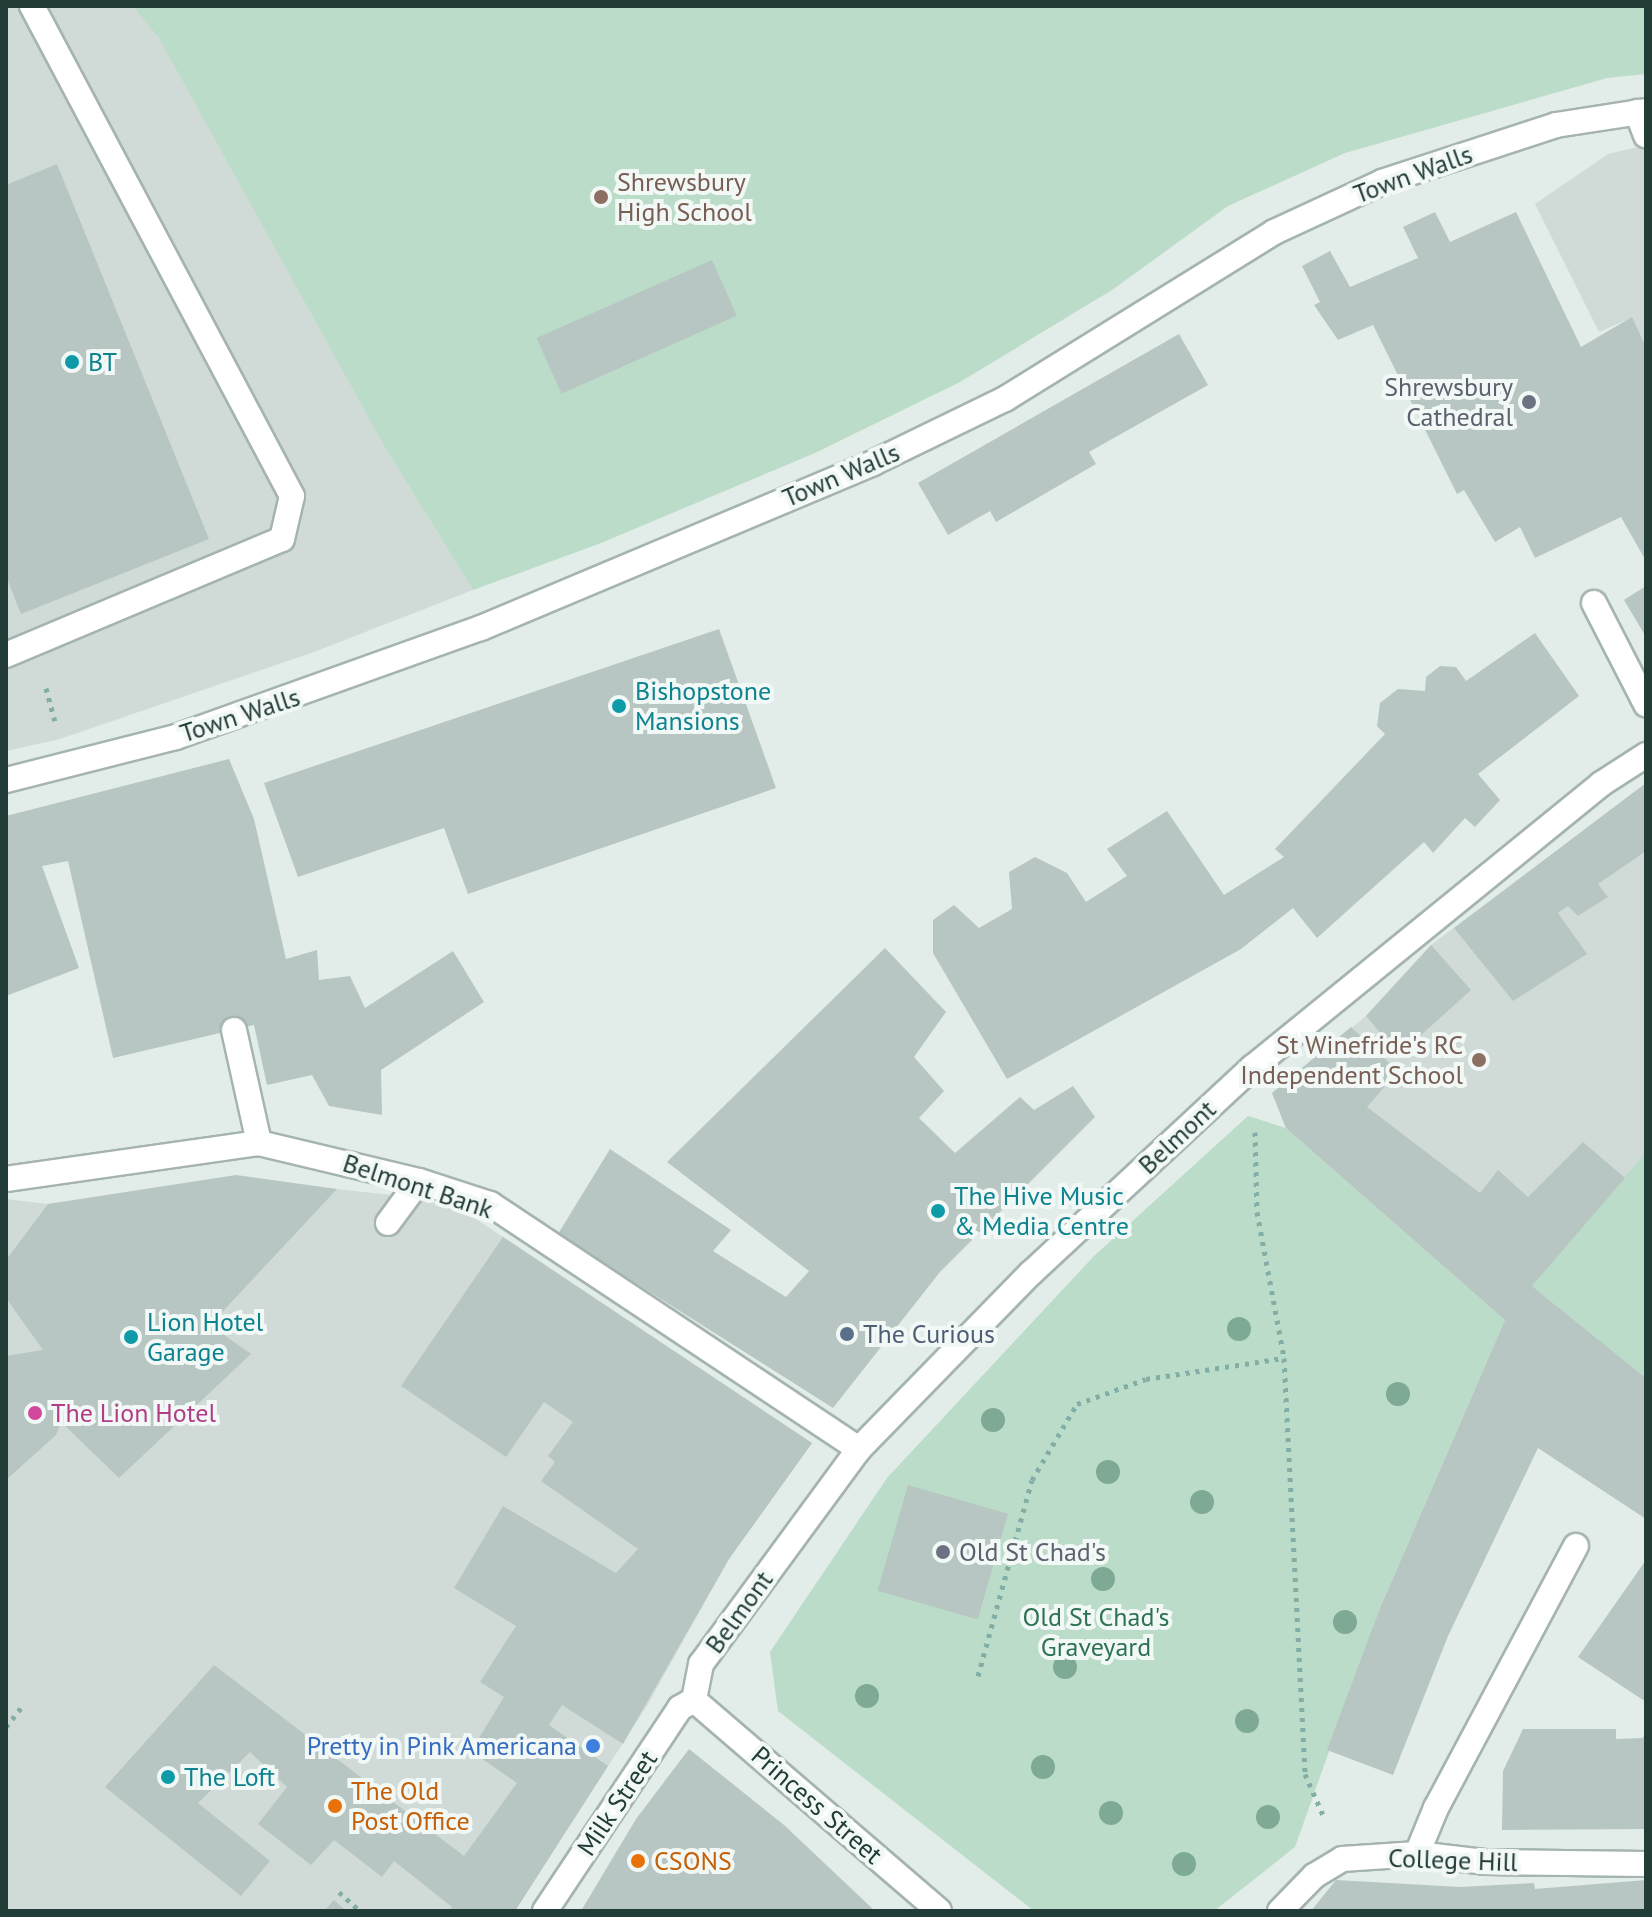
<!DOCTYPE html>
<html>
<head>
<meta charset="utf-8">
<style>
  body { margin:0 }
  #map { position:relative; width:1652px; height:1917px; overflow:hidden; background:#e2ece8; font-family:"PT Sans",sans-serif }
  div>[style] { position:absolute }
  .built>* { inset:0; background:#d0dbd8 }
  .green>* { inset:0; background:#bbdcc8 }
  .building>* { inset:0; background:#b7c6c2; transform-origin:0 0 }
  .path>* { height:5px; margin-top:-2.5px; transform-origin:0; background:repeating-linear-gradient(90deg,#83aea6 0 4px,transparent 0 10px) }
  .roads { filter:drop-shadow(2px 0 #a5b4b0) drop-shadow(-2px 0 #a5b4b0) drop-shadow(0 2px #a5b4b0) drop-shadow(0 -2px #a5b4b0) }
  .minor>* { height:24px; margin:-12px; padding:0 12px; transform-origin:12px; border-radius:12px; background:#fff }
  .trees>* { width:24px; height:24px; margin:-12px; border-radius:50%; background:#7ea995 }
  .dots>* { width:22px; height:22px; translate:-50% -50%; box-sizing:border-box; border:4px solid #f2f8f6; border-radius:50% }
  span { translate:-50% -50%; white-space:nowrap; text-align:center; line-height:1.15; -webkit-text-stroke:8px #f2f8f6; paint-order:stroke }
  .street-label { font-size:26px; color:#223c38 }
  .education-label { font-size:26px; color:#785e54 }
  .left { translate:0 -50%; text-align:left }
  .right { translate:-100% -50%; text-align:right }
  .culture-label { font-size:26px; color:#0d838f }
  .worship-label { font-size:26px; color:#5b616d }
  .service-label { font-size:26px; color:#4e5e75 }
  .hotel-label { font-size:26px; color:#b23c85 }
  .park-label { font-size:26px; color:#2d7251 }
  .shop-label { font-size:26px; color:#366cbe }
  .food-label { font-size:26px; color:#c56008 }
  .frame { position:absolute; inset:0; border:8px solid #223c38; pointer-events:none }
</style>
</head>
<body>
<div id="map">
  <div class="built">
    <i style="clip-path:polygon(6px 6px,1177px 6px,386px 449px,473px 590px,314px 652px,60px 739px,6px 751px)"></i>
    <i style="clip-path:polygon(1646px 145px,1646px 347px,1631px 318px,1599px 332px,1535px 204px,1608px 154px)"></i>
    <i style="clip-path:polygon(1646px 783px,1646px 1152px,1505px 1320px,1286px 1128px,1272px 1093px,1366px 1016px,1431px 945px)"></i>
    <i style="clip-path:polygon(337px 1189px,427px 1199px,476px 1219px,812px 1443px,729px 1559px,648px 1704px,515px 1911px,6px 1911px,6px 1199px,48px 1204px)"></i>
  </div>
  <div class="green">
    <i style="clip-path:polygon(133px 6px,1646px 6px,1646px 74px,1607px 78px,1345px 153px,1228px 206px,1112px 290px,960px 382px,815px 453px,601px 543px,473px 590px,386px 449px,159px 38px)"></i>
    <i style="clip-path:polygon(1248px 1116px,1286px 1128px,1505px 1320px,1380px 1608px,1295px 1847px,1214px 1911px,1034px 1911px,778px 1711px,770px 1652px,887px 1478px,1094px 1256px)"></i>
    <i style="clip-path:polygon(1646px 1152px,1646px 1378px,1532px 1286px)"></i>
  </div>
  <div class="building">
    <i style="clip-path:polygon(57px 164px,209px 539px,21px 614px,6px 576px,6px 185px)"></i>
    <i style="clip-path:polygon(1435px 212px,1450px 242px,1516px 212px,1581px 347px,1632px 317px,1646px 347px,1646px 561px,1621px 517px,1535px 558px,1520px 527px,1495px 542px,1464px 490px,1457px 494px,1373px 325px,1338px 340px,1314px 305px,1320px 302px,1302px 266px,1330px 251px,1350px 287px,1418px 258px,1403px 227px)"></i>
    <i style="left:712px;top:260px;width:61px;height:192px;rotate:66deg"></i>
    <i style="clip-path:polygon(1179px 334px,1208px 385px,1089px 452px,1096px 464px,996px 522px,990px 511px,948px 535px,918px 483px)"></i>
    <i style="clip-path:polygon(1646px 586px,1646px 637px,1624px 600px)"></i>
    <i style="clip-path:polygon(719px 629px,776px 788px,468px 894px,444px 828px,298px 877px,264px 783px)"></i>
    <i style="clip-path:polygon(1535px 633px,1579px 696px,1478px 774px,1500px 800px,1475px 827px,1465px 818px,1433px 853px,1424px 842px,1317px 938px,1293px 908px,1241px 949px,1007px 1079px,933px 953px,933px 920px,954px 905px,979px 928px,1012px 909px,1009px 872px,1035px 857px,1067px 873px,1086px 902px,1127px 876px,1107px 849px,1167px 811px,1224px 895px,1284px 857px,1275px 849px,1385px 734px,1377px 726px,1380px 703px,1398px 689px,1425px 691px,1426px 677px,1440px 666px,1456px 667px,1466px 681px)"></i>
    <i style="clip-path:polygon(229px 759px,254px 819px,286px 959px,317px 950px,319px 980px,350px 976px,365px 1008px,453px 951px,484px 1002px,381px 1070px,382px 1115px,329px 1106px,312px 1075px,267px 1085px,254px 1025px,113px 1058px,68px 861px,42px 866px,79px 968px,6px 996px,6px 816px)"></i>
    <i style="clip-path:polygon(1646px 783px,1646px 851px,1598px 884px,1608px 897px,1578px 916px,1568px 906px,1558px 913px,1587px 954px,1513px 1001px,1454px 928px)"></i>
    <i style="clip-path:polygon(1431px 945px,1471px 990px,1399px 1055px,1366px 1016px)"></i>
    <i style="clip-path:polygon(885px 948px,946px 1012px,914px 1057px,944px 1091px,919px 1118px,955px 1153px,1020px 1097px,1034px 1110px,1073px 1086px,1095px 1117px,940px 1272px,833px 1408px,558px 1234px,610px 1149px,731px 1230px,713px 1251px,786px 1297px,809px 1271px,667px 1162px)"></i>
    <i style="clip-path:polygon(1351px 1027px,1398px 1071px,1367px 1107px,1480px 1193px,1498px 1170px,1528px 1197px,1583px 1142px,1625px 1178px,1532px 1286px,1646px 1378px,1646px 1519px,1538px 1448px,1448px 1636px,1393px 1775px,1327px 1750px,1380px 1608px,1505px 1320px,1286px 1128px,1272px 1093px)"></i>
    <i style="clip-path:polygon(236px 1175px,337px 1189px,210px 1325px,251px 1354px,119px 1478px,61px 1422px,56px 1435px,6px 1480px,6px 1356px,43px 1350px,6px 1298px,6px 1260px,48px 1204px)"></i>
    <i style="clip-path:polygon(503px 1237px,812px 1443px,729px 1559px,623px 1744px,562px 1705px,549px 1725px,608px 1766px,515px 1911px,449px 1911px,452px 1907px,394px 1861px,382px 1877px,334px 1840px,311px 1865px,258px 1824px,287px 1787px,250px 1752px,198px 1803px,270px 1861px,241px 1896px,105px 1787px,214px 1665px,464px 1856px,517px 1783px,471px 1751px,504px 1697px,480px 1682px,516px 1626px,454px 1588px,503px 1506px,616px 1573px,638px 1549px,541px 1481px,555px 1462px,548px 1456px,573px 1422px,544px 1402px,506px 1457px,401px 1386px)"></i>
    <i style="left:908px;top:1485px;width:104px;height:110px;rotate:16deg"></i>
    <i style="clip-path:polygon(1646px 1560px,1646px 1702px,1578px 1657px)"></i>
    <i style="clip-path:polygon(1523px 1729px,1616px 1729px,1616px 1739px,1643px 1738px,1646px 1730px,1646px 1829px,1502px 1830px,1503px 1771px)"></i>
    <i style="clip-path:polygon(689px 1749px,784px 1825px,875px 1911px,581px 1911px,636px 1819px)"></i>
    <i style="clip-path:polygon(1336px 1880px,1460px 1887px,1534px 1883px,1535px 1889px,1646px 1880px,1646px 1911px,1311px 1911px)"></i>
    <i style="clip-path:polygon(334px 1900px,346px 1911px,324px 1911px)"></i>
  </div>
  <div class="path">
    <i style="left:46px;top:688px;width:34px;rotate:75deg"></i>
    <i style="left:1255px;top:1132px;width:80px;rotate:88.6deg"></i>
    <i style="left:1257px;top:1212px;width:148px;rotate:79.5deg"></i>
    <i style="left:1284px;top:1358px;width:417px;rotate:87.1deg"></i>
    <i style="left:1305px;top:1774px;width:45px;rotate:66.3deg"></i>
    <i style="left:978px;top:1676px;width:203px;rotate:-74.6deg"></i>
    <i style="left:1032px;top:1480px;width:88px;rotate:-59.4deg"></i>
    <i style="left:1077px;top:1404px;width:73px;rotate:-19.9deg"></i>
    <i style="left:1146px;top:1379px;width:140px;rotate:-8.7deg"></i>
    <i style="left:6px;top:1727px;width:29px;rotate:-52deg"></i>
    <i style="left:339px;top:1892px;width:28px;rotate:42deg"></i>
  </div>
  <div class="roads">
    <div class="minor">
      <i style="left:1637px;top:112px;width:25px;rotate:69deg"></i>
      <i style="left:1594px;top:603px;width:114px;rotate:62.8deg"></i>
      <i style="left:6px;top:655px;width:299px;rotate:-22.8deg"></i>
      <i style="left:282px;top:539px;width:44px;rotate:-76.9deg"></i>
      <i style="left:292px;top:496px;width:555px;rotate:-117.95deg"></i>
      <i style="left:6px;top:780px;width:175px;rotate:-14.2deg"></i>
      <i style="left:176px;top:737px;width:324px;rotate:-19.7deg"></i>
      <i style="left:481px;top:628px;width:425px;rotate:-22.8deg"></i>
      <i style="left:873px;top:463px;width:147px;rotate:-25.9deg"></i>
      <i style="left:1005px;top:399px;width:317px;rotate:-31.8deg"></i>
      <i style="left:1274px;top:232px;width:119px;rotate:-24.8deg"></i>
      <i style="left:1382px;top:182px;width:183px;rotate:-18.1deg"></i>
      <i style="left:1556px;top:125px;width:91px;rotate:-8.8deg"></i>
      <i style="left:234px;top:1030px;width:116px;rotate:77.5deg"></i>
      <i style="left:6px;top:1179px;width:256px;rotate:-8.1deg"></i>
      <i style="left:259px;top:1143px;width:164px;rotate:13.4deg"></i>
      <i style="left:419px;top:1181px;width:75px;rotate:17.9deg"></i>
      <i style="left:490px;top:1204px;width:443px;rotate:33.6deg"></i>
      <i style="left:388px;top:1223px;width:52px;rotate:-53.6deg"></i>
      <i style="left:694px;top:1700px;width:37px;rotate:-79deg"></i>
      <i style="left:701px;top:1664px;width:267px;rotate:-53.7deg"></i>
      <i style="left:859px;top:1449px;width:246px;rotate:-45.7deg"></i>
      <i style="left:1031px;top:1273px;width:303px;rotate:-42.9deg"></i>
      <i style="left:1253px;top:1067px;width:449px;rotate:-39.1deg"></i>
      <i style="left:1601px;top:784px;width:54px;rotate:-32.8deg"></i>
      <i style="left:694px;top:1700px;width:323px;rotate:40.7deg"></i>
      <i style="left:1417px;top:1854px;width:50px;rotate:-67.6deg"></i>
      <i style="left:1436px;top:1808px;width:297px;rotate:-61.9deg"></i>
      <i style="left:545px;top:1911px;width:244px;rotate:-56.4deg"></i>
      <i style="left:680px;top:1708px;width:16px;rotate:-30deg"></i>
      <i style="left:1280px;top:1911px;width:49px;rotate:-45.8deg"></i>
      <i style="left:1314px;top:1876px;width:33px;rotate:-31deg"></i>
      <i style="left:1342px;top:1859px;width:75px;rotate:-3.8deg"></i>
      <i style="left:1417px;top:1854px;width:68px;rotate:6.7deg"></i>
      <i style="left:1485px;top:1862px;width:161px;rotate:0.7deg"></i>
    </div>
  </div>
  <div class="trees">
    <i style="left:1239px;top:1329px"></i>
    <i style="left:1398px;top:1394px"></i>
    <i style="left:993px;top:1420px"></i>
    <i style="left:1108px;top:1472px"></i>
    <i style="left:1202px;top:1502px"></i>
    <i style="left:1103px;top:1579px"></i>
    <i style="left:1345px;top:1622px"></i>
    <i style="left:1065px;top:1667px"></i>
    <i style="left:867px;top:1696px"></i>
    <i style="left:1247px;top:1721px"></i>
    <i style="left:1043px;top:1767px"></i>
    <i style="left:1111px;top:1813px"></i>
    <i style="left:1268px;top:1817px"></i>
    <i style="left:1184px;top:1864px"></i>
  </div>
  <div class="dots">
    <i style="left:601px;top:197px;background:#8d6e63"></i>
    <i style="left:72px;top:362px;background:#0f9aa8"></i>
    <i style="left:1529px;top:402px;background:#6b7280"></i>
    <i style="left:619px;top:706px;background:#0f9aa8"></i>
    <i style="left:1479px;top:1060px;background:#8d6e63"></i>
    <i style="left:938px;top:1211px;background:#0f9aa8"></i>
    <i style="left:847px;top:1334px;background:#5c6f8a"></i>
    <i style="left:131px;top:1337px;background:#0f9aa8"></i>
    <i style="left:35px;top:1413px;background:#d1479c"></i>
    <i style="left:943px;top:1552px;background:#6b7280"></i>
    <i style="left:593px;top:1746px;background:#3f7fe0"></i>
    <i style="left:168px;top:1777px;background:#0f9aa8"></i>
    <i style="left:335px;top:1806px;background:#e8710a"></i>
    <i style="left:638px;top:1861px;background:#e8710a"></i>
  </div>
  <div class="street-label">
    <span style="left:1413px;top:174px;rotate:-20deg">Town Walls</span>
    <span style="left:841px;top:475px;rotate:-23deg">Town Walls</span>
    <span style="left:240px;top:715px;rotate:-18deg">Town Walls</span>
    <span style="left:1177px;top:1137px;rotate:-43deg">Belmont</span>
    <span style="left:418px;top:1186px;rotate:18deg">Belmont Bank</span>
    <span style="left:739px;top:1612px;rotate:-54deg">Belmont</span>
    <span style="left:617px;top:1803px;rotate:-56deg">Milk Street</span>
    <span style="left:817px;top:1805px;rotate:41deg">Princess Street</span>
    <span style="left:1453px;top:1860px;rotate:2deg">College Hill</span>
  </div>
  <div class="education-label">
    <span class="left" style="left:617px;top:197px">Shrewsbury<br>High School</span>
    <span class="right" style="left:1463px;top:1060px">St Winefride's RC<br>Independent School</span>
  </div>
  <div class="culture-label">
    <span class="left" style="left:88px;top:362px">BT</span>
    <span class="left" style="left:635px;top:706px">Bishopstone<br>Mansions</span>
    <span class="left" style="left:954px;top:1211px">The Hive Music<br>&amp; Media Centre</span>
    <span class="left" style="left:147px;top:1337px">Lion Hotel<br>Garage</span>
    <span class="left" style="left:184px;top:1777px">The Loft</span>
  </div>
  <div class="worship-label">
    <span class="right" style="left:1513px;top:402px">Shrewsbury<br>Cathedral</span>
    <span class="left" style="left:959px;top:1552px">Old St Chad's</span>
  </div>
  <div class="service-label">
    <span class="left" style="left:863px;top:1334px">The Curious</span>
  </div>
  <div class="hotel-label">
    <span class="left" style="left:51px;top:1413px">The Lion Hotel</span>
  </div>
  <div class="park-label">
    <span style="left:1096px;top:1632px">Old St Chad's<br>Graveyard</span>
  </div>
  <div class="shop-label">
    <span class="right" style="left:577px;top:1746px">Pretty in Pink Americana</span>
  </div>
  <div class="food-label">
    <span class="left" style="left:351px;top:1806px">The Old<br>Post Office</span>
    <span class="left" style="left:654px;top:1861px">CSONS</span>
  </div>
  <div class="frame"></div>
</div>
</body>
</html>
